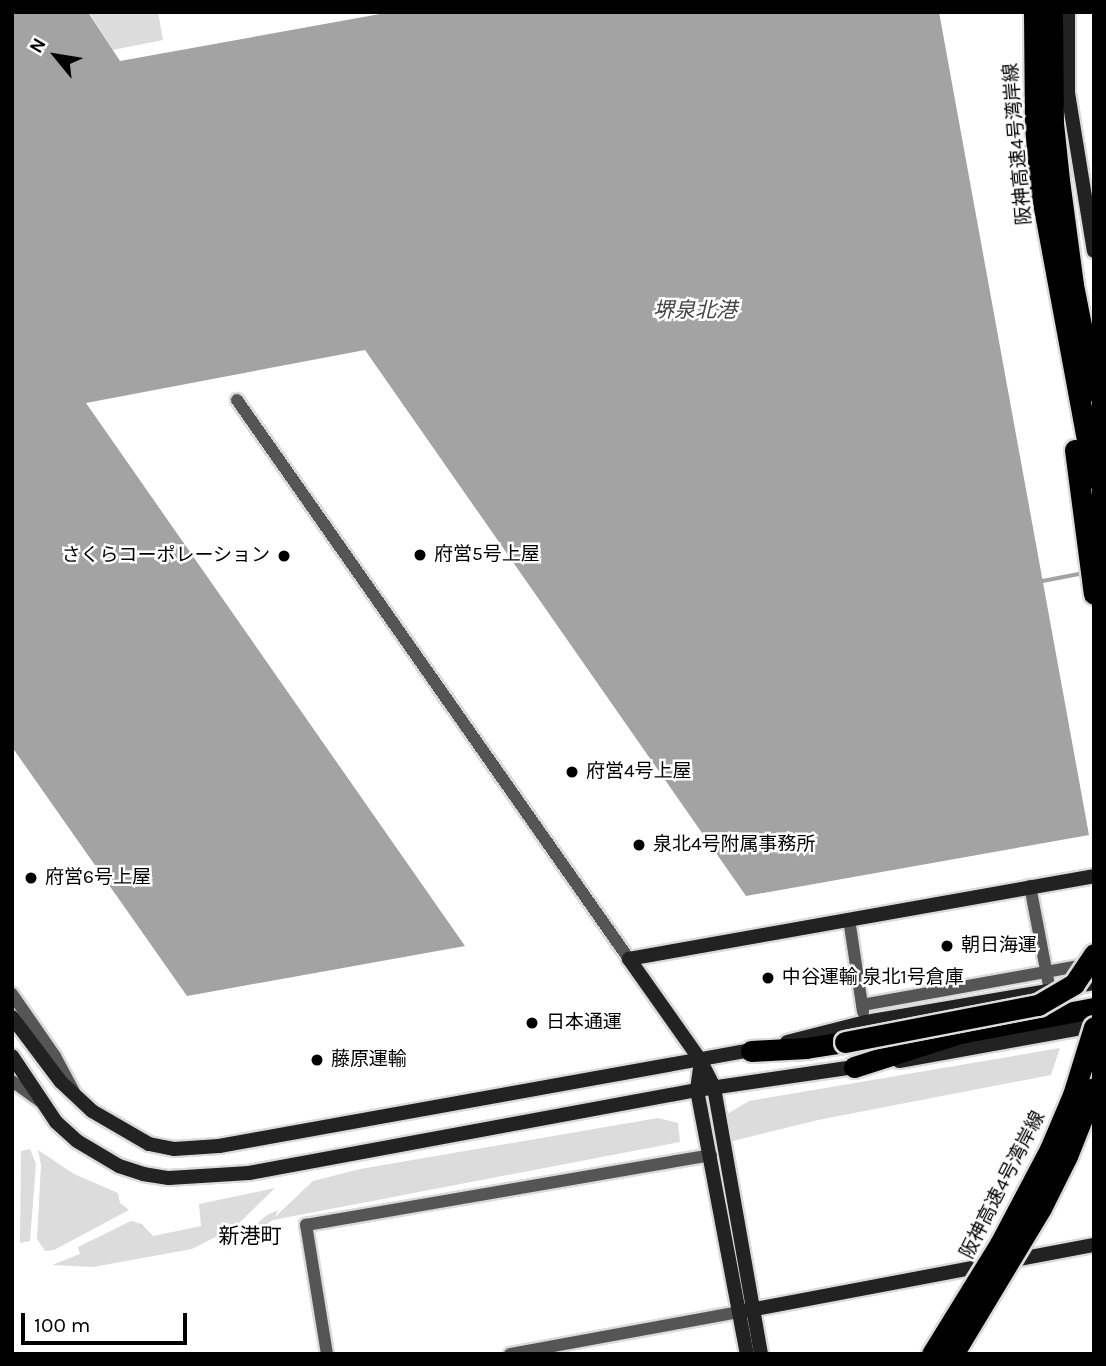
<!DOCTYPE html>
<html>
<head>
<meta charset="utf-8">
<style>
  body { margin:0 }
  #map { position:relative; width:1106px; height:1366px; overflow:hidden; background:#fff; font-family:Karla,"Noto Sans JP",sans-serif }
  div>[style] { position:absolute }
  .green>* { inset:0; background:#dcdcdc }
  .water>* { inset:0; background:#a3a3a3 }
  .stream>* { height:3.5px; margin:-1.75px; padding:0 1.75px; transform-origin:1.75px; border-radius:1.75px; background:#a3a3a3 }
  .roads { filter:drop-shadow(2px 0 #dbdbdb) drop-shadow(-2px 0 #dbdbdb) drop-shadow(0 2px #dbdbdb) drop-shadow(0 -2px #dbdbdb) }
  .street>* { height:12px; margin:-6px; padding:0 6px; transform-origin:6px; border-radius:6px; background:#555 }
  .secondary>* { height:14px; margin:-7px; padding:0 7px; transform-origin:7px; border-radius:7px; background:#222 }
  .highway>* { height:21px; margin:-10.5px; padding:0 10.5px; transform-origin:10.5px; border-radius:10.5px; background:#000 }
  .bridges { filter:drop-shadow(2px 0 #dbdbdb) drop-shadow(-2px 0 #dbdbdb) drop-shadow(0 2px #dbdbdb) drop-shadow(0 -2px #dbdbdb) }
  .highway-bridge>* { height:21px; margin:-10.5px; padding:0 10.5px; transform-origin:10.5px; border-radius:10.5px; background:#000 }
  .dots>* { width:19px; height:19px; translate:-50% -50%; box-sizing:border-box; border:4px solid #fff; border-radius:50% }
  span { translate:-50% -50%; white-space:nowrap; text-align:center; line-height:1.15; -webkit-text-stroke:5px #fff; paint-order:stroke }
  .street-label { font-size:19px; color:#000 }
  .poi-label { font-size:19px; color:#000 }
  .left { translate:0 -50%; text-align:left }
  .right { translate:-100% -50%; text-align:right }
  .water-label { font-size:21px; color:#444; font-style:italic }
  .neighbourhood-label { font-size:21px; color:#000 }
  .frame { position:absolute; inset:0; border:14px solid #000; pointer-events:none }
  .north { position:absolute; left:21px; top:21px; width:70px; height:70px; -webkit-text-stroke:5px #fff; paint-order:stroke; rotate:300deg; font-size:19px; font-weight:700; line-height:28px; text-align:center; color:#000 }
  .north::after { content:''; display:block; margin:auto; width:24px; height:32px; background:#000; clip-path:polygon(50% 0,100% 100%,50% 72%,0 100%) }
  .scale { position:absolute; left:21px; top:1313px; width:166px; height:32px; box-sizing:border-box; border:4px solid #000; border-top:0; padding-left:9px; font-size:21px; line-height:24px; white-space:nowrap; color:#000; -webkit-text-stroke:5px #fff; paint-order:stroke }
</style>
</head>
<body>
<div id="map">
  <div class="green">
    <i style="clip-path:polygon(89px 12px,158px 12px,163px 40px,113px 50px)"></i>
    <i style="clip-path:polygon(1060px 1048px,1051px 1075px,818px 1120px,733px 1141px,727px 1114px,749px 1101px)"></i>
    <i style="clip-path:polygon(658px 1118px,678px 1123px,680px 1142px,273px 1220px,226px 1250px,267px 1215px,278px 1210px,275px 1217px,313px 1181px,360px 1169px)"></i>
    <i style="clip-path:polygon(30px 1149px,36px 1164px,30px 1241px,20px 1243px,21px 1151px)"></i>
    <i style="clip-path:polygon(38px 1150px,74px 1174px,118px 1193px,120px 1203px,129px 1210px,54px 1250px,45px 1251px,37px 1239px,41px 1165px)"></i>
    <i style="clip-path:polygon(275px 1188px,235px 1227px,192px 1249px,93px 1267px,52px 1265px,80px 1254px,78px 1247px,131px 1221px,142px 1224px,153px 1236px,201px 1226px,199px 1204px)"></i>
  </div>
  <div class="water">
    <i style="clip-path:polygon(12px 12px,88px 12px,120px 61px,391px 12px,939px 12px,1089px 835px,746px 896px,365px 350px,86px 403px,465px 946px,187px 996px,12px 747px)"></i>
  </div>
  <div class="stream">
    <i style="left:1039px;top:579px;width:4px;rotate:27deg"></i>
    <i style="left:1043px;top:581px;width:36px;rotate:-11deg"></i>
  </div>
  <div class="roads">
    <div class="street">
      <i style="left:237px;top:400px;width:683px;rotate:54.96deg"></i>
      <i style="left:1030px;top:886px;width:107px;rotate:79.2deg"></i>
      <i style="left:849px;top:919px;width:94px;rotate:81.4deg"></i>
      <i style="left:12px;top:994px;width:75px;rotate:55.3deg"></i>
      <i style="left:55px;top:1056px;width:40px;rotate:62deg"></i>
      <i style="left:862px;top:1005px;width:231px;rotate:-10.2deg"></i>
      <i style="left:12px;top:1081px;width:34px;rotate:36deg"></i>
      <i style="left:327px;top:1354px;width:131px;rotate:-99.2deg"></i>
      <i style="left:306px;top:1225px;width:411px;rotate:-9.8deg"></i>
      <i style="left:510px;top:1354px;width:233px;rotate:-10.4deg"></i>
    </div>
    <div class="secondary">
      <i style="left:1068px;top:12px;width:81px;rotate:90deg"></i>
      <i style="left:1068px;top:93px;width:160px;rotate:80.7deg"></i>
      <i style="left:12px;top:1017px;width:81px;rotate:53deg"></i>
      <i style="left:61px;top:1082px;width:42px;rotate:43.1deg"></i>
      <i style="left:92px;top:1111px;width:66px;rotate:30.1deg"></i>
      <i style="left:149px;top:1144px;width:25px;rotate:11deg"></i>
      <i style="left:174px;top:1149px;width:45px;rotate:-3.8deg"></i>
      <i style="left:219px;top:1146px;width:547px;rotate:-10.22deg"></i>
      <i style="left:787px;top:1042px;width:81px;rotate:-14.2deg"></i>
      <i style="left:866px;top:1022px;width:231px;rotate:-9.7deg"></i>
      <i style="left:12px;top:1056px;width:79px;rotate:56.3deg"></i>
      <i style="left:56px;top:1122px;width:28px;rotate:42deg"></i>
      <i style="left:77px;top:1141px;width:49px;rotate:30.8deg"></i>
      <i style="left:119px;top:1166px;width:25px;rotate:18deg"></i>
      <i style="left:143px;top:1174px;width:26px;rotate:9deg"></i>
      <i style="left:169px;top:1178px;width:80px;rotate:-3.6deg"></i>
      <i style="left:249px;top:1173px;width:456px;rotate:-10.5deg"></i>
      <i style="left:697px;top:1090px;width:166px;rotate:-8.3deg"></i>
      <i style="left:701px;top:1061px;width:29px;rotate:98deg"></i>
      <i style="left:697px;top:1090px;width:269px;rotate:79.3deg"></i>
      <i style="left:899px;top:1061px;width:198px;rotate:-10.2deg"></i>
      <i style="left:739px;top:1312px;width:361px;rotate:-10.7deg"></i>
      <i style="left:761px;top:1354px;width:271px;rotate:-100deg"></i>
      <i style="left:714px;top:1087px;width:29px;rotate:-117deg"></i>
      <i style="left:701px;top:1061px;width:125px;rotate:-125.2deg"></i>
      <i style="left:629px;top:959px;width:472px;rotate:-10.1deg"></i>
    </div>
    <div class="highway">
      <i style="left:1034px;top:12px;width:113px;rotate:89.5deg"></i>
      <i style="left:1035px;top:125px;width:61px;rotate:85.3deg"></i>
      <i style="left:1040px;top:186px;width:297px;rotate:79.5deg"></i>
      <i style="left:1052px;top:12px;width:111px;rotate:89.5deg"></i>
      <i style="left:1053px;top:123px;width:57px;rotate:84deg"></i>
      <i style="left:1059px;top:180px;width:106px;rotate:82.4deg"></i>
      <i style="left:1073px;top:285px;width:108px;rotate:78.8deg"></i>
      <i style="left:1075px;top:450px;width:145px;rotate:82.5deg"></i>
      <i style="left:751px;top:1051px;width:55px;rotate:-3.1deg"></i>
      <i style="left:806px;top:1048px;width:39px;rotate:-9deg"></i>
      <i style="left:854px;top:1067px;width:111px;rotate:-17.8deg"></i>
      <i style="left:960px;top:1033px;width:136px;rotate:-10.6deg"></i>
    </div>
  </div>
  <div class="bridges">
    <div class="highway-bridge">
      <i style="left:845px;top:1042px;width:197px;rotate:-10.9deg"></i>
      <i style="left:1038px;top:1005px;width:42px;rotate:-30.3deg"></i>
      <i style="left:1074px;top:984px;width:36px;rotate:-56deg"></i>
      <i style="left:932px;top:1354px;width:129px;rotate:-58.3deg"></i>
      <i style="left:1000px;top:1244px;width:107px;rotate:-62.2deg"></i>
      <i style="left:1050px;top:1149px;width:59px;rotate:-66.9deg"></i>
      <i style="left:1073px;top:1095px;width:71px;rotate:-72.8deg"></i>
      <i style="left:953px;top:1354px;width:170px;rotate:-58.9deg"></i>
      <i style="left:1041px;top:1208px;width:58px;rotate:-63.4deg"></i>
      <i style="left:1067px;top:1156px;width:73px;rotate:-68.3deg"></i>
    </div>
  </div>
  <div class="dots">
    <i style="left:420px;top:555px;background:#000"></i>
    <i style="left:284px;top:556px;background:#000"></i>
    <i style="left:572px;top:772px;background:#000"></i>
    <i style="left:639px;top:845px;background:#000"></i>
    <i style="left:31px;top:878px;background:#000"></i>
    <i style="left:947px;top:946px;background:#000"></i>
    <i style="left:768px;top:978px;background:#000"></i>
    <i style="left:532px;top:1023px;background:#000"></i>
    <i style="left:317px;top:1060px;background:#000"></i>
  </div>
  <div class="street-label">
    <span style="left:1018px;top:144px;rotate:-95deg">阪神高速4号湾岸線</span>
    <span style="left:1003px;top:1185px;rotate:-63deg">阪神高速4号湾岸線</span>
  </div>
  <div class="poi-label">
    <span class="left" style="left:434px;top:555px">府営5号上屋</span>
    <span class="right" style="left:270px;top:556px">さくらコーポレーション</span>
    <span class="left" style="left:586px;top:772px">府営4号上屋</span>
    <span class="left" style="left:653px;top:845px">泉北4号附属事務所</span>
    <span class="left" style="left:45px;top:878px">府営6号上屋</span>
    <span class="left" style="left:961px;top:946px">朝日海運</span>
    <span class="left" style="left:782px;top:978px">中谷運輸 泉北1号倉庫</span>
    <span class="left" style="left:546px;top:1023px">日本通運</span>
    <span class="left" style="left:331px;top:1060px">藤原運輸</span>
  </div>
  <div class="water-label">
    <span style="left:695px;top:310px">堺泉北港</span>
  </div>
  <div class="neighbourhood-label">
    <span style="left:250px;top:1236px">新港町</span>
  </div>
  <div class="frame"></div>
  <div class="north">N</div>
  <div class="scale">100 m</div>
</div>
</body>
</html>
